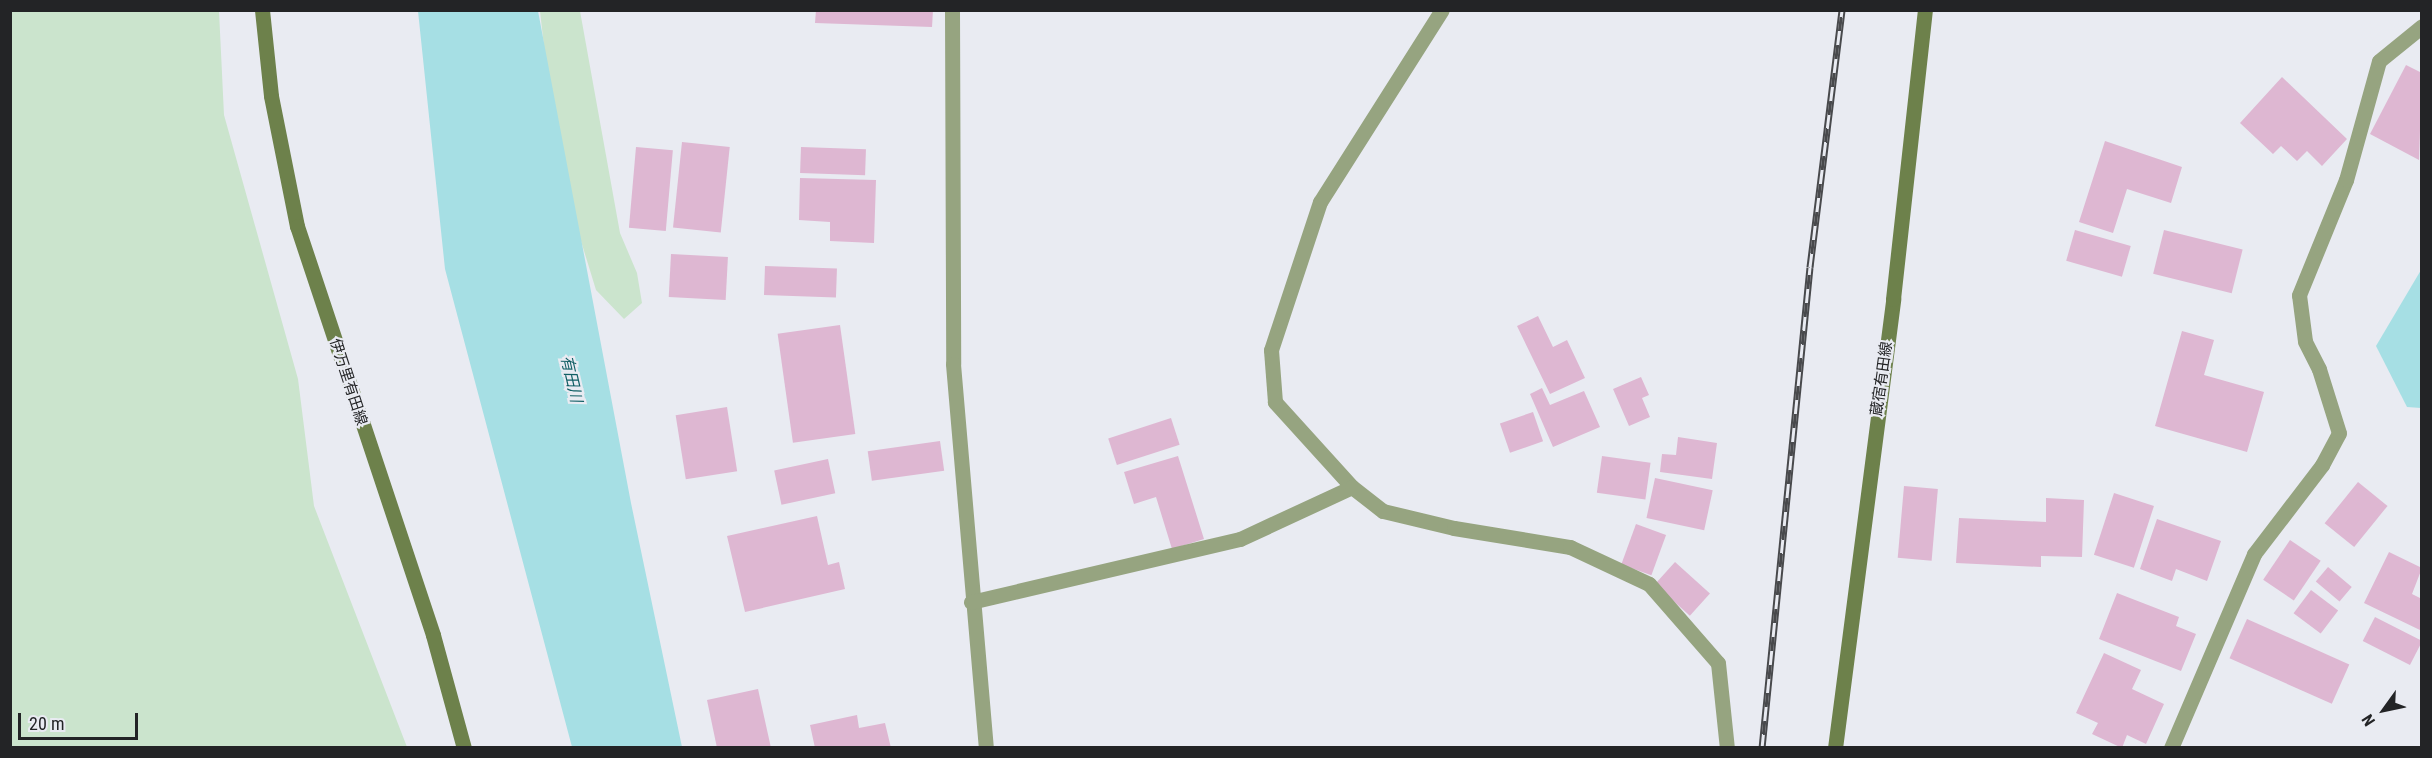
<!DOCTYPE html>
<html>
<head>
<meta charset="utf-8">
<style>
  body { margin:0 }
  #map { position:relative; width:2432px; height:758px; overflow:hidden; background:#e9ebf2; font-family:"Roboto Condensed","Noto Sans JP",sans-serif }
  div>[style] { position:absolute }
  .green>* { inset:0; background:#cbe4cd }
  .water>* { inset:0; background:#a6dfe4 }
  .building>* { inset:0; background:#deb7d2; transform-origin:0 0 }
  .minor>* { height:15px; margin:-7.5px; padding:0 7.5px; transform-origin:7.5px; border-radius:7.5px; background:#96a480 }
  .secondary>* { height:15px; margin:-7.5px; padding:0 7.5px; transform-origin:7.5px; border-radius:7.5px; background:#6d814b }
  .rail>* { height:7px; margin-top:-3.5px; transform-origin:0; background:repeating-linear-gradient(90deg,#e9ebf2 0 14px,#48494c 0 28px); box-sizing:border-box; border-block:2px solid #48494c }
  span { translate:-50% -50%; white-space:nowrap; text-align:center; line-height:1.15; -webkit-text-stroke:4.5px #e9ebf2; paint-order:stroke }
  .street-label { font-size:15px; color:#232426 }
  .water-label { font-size:16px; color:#115f65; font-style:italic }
  .frame { position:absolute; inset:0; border:12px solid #232426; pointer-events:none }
  .north { position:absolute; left:2354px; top:680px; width:60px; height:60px; -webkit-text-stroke:4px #e9ebf2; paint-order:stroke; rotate:237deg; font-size:16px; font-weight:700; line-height:24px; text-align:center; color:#232426 }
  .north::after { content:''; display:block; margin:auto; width:21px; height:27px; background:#232426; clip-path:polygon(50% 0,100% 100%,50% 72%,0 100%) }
  .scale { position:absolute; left:18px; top:713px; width:120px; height:27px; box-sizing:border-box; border:3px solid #232426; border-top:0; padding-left:8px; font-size:18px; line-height:21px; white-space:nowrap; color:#232426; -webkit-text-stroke:4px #e9ebf2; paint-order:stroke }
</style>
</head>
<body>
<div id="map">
  <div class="green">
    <i style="clip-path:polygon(10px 11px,219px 11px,224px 115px,298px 379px,314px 506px,407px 747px,11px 747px)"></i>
    <i style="clip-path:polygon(540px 11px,580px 11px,620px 233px,637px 273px,642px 303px,624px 319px,596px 290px,577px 228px,547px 73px)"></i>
  </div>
  <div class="water">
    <i style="clip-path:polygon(418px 11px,538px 11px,631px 503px,682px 747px,572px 747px,445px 269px)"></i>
    <i style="clip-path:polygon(2421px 270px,2421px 408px,2407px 407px,2376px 346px)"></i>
  </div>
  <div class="building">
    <i style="clip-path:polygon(816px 10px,933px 10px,932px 27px,815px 23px)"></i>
    <i style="clip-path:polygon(2406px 65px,2422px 73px,2419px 160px,2370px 134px)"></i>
    <i style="clip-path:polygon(2282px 77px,2347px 139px,2322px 166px,2307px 151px,2297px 161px,2281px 146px,2273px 154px,2240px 123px)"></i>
    <i style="clip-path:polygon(2105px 141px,2182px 167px,2171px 203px,2127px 189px,2113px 233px,2079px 222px)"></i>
    <i style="left:682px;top:142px;width:48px;height:86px;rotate:6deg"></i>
    <i style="left:636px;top:147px;width:37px;height:81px;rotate:5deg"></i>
    <i style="left:801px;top:147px;width:65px;height:26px;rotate:2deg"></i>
    <i style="clip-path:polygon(800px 178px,876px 180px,874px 243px,830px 241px,830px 222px,799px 220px)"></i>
    <i style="left:2075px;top:230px;width:58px;height:32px;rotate:16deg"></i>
    <i style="left:2164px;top:230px;width:81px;height:45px;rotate:14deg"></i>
    <i style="left:671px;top:254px;width:57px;height:43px;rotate:3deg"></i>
    <i style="left:765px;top:266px;width:72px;height:29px;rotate:2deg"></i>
    <i style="clip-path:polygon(1538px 316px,1553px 347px,1567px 340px,1585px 378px,1550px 394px,1517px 326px)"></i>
    <i style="left:840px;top:325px;width:110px;height:63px;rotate:82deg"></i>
    <i style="clip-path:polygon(2182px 331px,2214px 340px,2204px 375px,2264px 392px,2247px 452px,2155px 426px)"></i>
    <i style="clip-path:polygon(1641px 377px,1649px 395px,1642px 398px,1650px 417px,1629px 426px,1613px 389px)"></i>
    <i style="clip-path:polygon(1542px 388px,1550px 405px,1584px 391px,1600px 427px,1553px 447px,1530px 394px)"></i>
    <i style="left:727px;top:407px;width:65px;height:52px;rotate:81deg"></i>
    <i style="left:1533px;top:412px;width:31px;height:35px;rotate:71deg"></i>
    <i style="left:1171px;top:418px;width:28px;height:66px;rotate:72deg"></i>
    <i style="clip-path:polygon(1678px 437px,1717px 443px,1712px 479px,1660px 472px,1662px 454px,1676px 455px)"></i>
    <i style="left:940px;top:441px;width:30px;height:73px;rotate:82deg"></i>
    <i style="clip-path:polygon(1178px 456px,1204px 539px,1172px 549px,1156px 497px,1134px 504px,1124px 472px)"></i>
    <i style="left:1602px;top:456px;width:49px;height:37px;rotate:8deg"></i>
    <i style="left:828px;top:459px;width:35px;height:55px;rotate:78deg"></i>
    <i style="left:1655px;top:478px;width:59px;height:41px;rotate:12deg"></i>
    <i style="left:2358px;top:482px;width:38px;height:53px;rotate:39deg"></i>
    <i style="left:1904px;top:486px;width:34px;height:72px;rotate:5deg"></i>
    <i style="left:2114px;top:493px;width:42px;height:65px;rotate:18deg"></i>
    <i style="clip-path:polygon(2046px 498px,2084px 500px,2082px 557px,2041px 556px,2041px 567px,1956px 563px,1959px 518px,2046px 522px)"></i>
    <i style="clip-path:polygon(817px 516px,828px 565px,839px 562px,845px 589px,745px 612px,727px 536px)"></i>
    <i style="clip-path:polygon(2157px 519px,2221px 541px,2207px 581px,2176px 569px,2172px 581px,2140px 569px)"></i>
    <i style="left:1636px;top:524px;width:32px;height:43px;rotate:20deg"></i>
    <i style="left:2290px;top:540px;width:37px;height:48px;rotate:34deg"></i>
    <i style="clip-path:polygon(2389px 552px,2422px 568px,2412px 594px,2422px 599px,2422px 631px,2364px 603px)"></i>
    <i style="left:1675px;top:562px;width:47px;height:30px;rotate:42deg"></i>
    <i style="left:2328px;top:567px;width:31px;height:19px;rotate:40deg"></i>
    <i style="left:2311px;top:590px;width:34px;height:29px;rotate:37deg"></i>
    <i style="clip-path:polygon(2117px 593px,2179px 617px,2176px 626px,2196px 634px,2181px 671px,2099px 639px)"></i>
    <i style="left:2375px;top:617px;width:53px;height:27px;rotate:27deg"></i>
    <i style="left:2247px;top:619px;width:112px;height:43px;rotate:24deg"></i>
    <i style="clip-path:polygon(2104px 653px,2141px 670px,2132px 689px,2164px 704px,2146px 744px,2127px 735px,2122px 748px,2092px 734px,2098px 723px,2076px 713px)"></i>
    <i style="clip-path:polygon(758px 689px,771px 748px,717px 748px,707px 700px)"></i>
    <i style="clip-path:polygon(857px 715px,859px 728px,885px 723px,891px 748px,815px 748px,810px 725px)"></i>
  </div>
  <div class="minor">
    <i style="left:952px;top:10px;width:354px;rotate:89.8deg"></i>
    <i style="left:953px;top:364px;width:385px;rotate:85.1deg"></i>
    <i style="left:1352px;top:487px;width:115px;rotate:-132.2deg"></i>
    <i style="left:1275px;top:402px;width:52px;rotate:-94.4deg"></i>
    <i style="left:1271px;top:350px;width:156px;rotate:-71.7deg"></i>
    <i style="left:1320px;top:202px;width:227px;rotate:-57.6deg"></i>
    <i style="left:971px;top:602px;width:276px;rotate:-13.2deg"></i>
    <i style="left:1240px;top:539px;width:123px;rotate:-24.9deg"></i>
    <i style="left:1352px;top:487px;width:39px;rotate:38deg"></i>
    <i style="left:1383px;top:511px;width:73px;rotate:13.5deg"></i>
    <i style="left:1454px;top:528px;width:118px;rotate:9.3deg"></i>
    <i style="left:1570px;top:547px;width:87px;rotate:25.1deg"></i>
    <i style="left:1649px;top:584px;width:105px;rotate:48.9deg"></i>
    <i style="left:1718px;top:663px;width:85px;rotate:84deg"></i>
    <i style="left:2171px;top:748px;width:211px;rotate:-66.8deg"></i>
    <i style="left:2254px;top:554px;width:112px;rotate:-52.6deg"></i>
    <i style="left:2322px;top:465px;width:36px;rotate:-62deg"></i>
    <i style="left:2339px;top:433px;width:67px;rotate:-107.4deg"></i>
    <i style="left:2319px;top:369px;width:31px;rotate:-117deg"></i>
    <i style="left:2305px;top:341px;width:46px;rotate:-97.4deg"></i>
    <i style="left:2299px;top:295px;width:124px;rotate:-67.8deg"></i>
    <i style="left:2346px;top:180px;width:123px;rotate:-74.5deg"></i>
    <i style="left:2379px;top:61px;width:55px;rotate:-39.1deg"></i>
  </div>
  <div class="secondary">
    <i style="left:262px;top:10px;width:86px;rotate:84deg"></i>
    <i style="left:271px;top:96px;width:133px;rotate:78.7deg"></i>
    <i style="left:297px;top:226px;width:431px;rotate:71.6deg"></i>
    <i style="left:433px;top:635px;width:117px;rotate:74.7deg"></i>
    <i style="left:1835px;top:748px;width:453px;rotate:-82.6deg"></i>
    <i style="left:1893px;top:299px;width:291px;rotate:-83.7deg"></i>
  </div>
  <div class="rail">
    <i style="left:1762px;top:748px;width:483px;rotate:-84.3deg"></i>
    <i style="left:1810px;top:267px;width:259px;rotate:-82.9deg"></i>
  </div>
  <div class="street-label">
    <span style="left:1882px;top:379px;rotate:-82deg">蔵宿有田線</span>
    <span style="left:348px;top:382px;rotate:72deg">伊万里有田線</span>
  </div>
  <div class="water-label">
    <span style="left:571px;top:379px;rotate:77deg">有田川</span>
  </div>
  <div class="frame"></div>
  <div class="north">N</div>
  <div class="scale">20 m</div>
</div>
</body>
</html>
